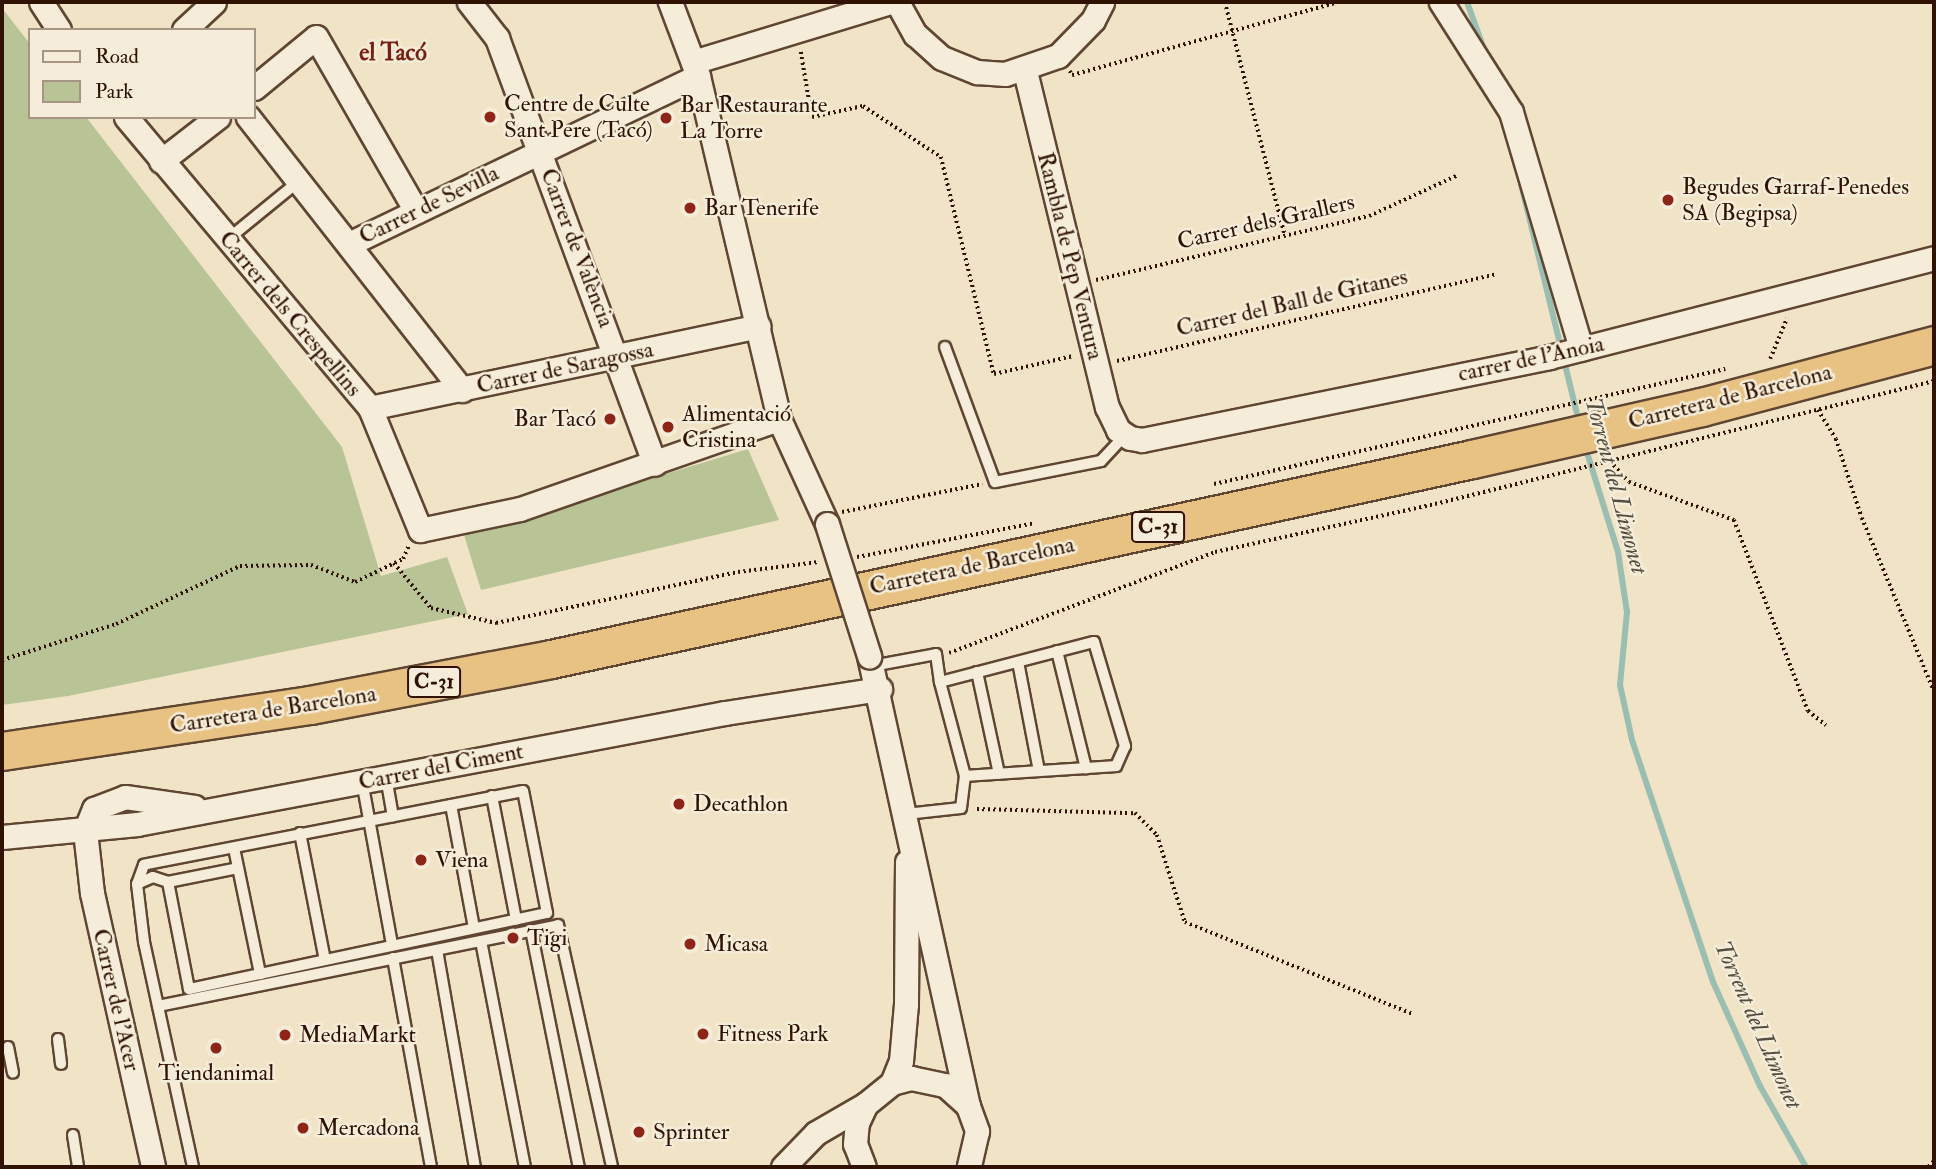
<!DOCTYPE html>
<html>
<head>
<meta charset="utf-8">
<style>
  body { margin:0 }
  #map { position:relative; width:1936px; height:1169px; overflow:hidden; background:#f0e3c6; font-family:"IM FELL Double Pica",serif }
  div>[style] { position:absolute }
  .green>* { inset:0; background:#b8c496 }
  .stream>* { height:6px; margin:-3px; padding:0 3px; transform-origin:3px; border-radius:3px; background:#9abeb2 }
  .path>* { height:3.5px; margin-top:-1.75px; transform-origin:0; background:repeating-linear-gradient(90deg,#2f1200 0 2px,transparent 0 5.5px) }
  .roads { filter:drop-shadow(2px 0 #5f4632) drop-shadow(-2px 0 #5f4632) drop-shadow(0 2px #5f4632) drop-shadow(0 -2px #5f4632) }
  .service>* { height:10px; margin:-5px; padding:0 5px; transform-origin:5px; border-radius:5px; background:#f5edda }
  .minor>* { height:23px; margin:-11.5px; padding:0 11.5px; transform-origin:11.5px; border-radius:11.5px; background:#f5edda }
  .trunk>* { height:37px; margin:-18.5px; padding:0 18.5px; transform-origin:18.5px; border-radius:18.5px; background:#e8c283 }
  .bridges { filter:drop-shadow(2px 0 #5f4632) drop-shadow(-2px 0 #5f4632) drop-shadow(0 2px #5f4632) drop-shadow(0 -2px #5f4632) }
  .minor-bridge>* { height:23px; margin:-11.5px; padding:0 11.5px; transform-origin:11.5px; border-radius:11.5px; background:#f5edda }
  .dots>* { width:19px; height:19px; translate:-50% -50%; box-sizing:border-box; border:4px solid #f5edda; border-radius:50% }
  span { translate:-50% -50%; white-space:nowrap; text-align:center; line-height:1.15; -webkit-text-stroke:5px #f5edda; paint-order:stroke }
  .shield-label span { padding:2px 5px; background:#f5edda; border:2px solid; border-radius:5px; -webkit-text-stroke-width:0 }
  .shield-label { font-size:21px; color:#2f1200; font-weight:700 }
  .poi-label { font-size:23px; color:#2f1200 }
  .left { translate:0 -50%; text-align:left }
  .right { translate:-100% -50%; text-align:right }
  .street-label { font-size:23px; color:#2f1200 }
  .neighbourhood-label { font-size:24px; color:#7a1f14; font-weight:700 }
  .water-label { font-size:24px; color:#544e3e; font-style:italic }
  .frame { position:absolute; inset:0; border:4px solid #2f1200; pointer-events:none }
  .legend { position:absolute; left:28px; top:28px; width:228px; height:91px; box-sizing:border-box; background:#f5edda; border:2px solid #a69583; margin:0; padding:9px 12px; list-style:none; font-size:21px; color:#2f1200 }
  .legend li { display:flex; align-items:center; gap:14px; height:35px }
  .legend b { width:35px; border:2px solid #a69583 }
</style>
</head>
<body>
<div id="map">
  <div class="green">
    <i style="clip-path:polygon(2px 8px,30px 44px,30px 117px,86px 117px,342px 447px,381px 576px,447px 557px,468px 614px,68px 696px,2px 705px)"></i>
    <i style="clip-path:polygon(748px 449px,779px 520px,481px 590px,464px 535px)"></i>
  </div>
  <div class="stream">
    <i style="left:1467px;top:2px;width:53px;rotate:70.2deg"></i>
    <i style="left:1521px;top:184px;width:245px;rotate:76.3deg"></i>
    <i style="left:1585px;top:446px;width:111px;rotate:72.7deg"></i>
    <i style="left:1618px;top:552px;width:61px;rotate:81.5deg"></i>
    <i style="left:1627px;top:612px;width:73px;rotate:95.5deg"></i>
    <i style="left:1620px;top:685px;width:56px;rotate:77.7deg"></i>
    <i style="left:1632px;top:740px;width:255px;rotate:71.5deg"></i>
    <i style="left:1713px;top:982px;width:114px;rotate:65.7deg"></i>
    <i style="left:1760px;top:1086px;width:93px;rotate:60.4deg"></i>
  </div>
  <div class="path">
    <i style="left:1225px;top:2px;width:242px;rotate:75.6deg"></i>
    <i style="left:801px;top:52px;width:66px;rotate:80.4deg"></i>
    <i style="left:812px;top:117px;width:52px;rotate:-12.2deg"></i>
    <i style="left:863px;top:106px;width:93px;rotate:33.2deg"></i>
    <i style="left:941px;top:157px;width:223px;rotate:76.3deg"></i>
    <i style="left:994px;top:374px;width:81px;rotate:-12.8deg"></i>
    <i style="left:1070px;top:71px;width:4px;rotate:63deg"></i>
    <i style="left:1072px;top:75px;width:277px;rotate:-15.3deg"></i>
    <i style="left:1096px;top:280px;width:280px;rotate:-13.2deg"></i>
    <i style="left:1369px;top:216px;width:96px;rotate:-24.7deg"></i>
    <i style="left:1770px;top:359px;width:44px;rotate:-67.5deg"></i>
    <i style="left:1117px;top:361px;width:387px;rotate:-12.9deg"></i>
    <i style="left:1818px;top:410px;width:34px;rotate:58deg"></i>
    <i style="left:1836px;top:439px;width:83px;rotate:71.8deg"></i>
    <i style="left:1862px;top:518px;width:187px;rotate:67.4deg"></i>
    <i style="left:1610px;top:461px;width:28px;rotate:48deg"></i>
    <i style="left:1629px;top:482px;width:112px;rotate:19.9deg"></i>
    <i style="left:1734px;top:520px;width:205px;rotate:68.8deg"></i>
    <i style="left:1808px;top:711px;width:23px;rotate:38deg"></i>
    <i style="left:1214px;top:484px;width:524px;rotate:-12.68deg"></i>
    <i style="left:842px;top:512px;width:143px;rotate:-11.3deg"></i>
    <i style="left:857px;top:557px;width:181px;rotate:-10.8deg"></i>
    <i style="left:394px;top:563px;width:58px;rotate:50.6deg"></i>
    <i style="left:431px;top:608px;width:67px;rotate:13deg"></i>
    <i style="left:496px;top:623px;width:247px;rotate:-11.9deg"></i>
    <i style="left:738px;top:572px;width:81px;rotate:-7.1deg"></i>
    <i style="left:949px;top:653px;width:285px;rotate:-20.8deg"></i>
    <i style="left:1215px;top:552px;width:225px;rotate:-12.3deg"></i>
    <i style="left:1435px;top:504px;width:514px;rotate:-13.85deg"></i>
    <i style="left:2px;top:660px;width:120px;rotate:-17.5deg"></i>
    <i style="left:116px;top:624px;width:137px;rotate:-25.1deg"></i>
    <i style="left:240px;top:566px;width:71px;rotate:-0.8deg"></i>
    <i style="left:311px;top:565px;width:47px;rotate:21.1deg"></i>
    <i style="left:355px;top:582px;width:53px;rotate:-25.6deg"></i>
    <i style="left:403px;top:559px;width:15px;rotate:-67deg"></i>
    <i style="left:977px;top:809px;width:158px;rotate:1.5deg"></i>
    <i style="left:1135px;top:813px;width:31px;rotate:45deg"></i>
    <i style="left:1157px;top:835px;width:91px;rotate:72.2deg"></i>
    <i style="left:1185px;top:922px;width:246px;rotate:22deg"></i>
    <i style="left:1928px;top:1167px;width:8px;rotate:-45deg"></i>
  </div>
  <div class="roads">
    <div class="service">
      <i style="left:228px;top:239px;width:92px;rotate:-39.2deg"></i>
      <i style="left:945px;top:347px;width:144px;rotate:69.7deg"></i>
      <i style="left:995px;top:482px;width:108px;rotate:-11.2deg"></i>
      <i style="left:1101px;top:461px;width:35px;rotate:-47deg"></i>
      <i style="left:1094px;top:642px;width:109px;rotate:73.4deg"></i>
      <i style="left:1125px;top:746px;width:22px;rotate:114deg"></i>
      <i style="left:1116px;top:766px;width:151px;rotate:176.2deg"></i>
      <i style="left:965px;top:776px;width:97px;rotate:-104.9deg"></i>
      <i style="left:940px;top:682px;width:159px;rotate:-14.6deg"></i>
      <i style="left:1057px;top:651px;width:121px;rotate:76.1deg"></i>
      <i style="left:1018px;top:662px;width:111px;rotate:79.1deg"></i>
      <i style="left:872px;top:666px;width:65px;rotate:-10.6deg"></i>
      <i style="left:936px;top:654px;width:28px;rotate:82deg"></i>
      <i style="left:977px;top:672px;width:104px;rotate:77.8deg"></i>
      <i style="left:386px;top:777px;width:40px;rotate:80deg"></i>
      <i style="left:362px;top:781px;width:167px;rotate:79.6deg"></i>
      <i style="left:492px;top:796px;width:126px;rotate:79deg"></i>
      <i style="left:451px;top:805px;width:125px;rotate:79.4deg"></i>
      <i style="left:906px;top:814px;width:55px;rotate:-6.2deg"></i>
      <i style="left:961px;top:808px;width:32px;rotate:-83deg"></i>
      <i style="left:300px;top:833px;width:129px;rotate:78.9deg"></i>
      <i style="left:234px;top:848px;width:129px;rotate:78.3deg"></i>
      <i style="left:168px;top:882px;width:71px;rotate:-11.3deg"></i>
      <i style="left:137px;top:884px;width:17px;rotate:-24deg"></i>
      <i style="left:153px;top:877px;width:16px;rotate:18deg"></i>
      <i style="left:168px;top:882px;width:109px;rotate:78.9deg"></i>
      <i style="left:189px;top:989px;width:366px;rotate:-12deg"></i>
      <i style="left:547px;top:913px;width:124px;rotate:-101.1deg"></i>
      <i style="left:523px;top:791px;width:386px;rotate:169deg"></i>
      <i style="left:144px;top:865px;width:20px;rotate:110deg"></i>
      <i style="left:137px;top:884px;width:58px;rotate:83.1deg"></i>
      <i style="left:144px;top:942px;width:230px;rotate:77.7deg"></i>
      <i style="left:531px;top:930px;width:242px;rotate:78.6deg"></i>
      <i style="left:481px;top:941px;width:230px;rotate:79deg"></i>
      <i style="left:437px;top:950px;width:220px;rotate:80.1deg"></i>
      <i style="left:393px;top:958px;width:212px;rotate:79.7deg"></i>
      <i style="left:158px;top:1006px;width:408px;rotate:-11.4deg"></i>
      <i style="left:558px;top:925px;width:248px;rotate:77.4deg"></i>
      <i style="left:58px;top:1039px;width:25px;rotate:83deg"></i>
      <i style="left:8px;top:1047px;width:26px;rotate:79deg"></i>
      <i style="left:73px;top:1135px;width:32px;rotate:81deg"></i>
    </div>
    <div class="minor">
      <i style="left:41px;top:2px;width:33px;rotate:57deg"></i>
      <i style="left:469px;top:2px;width:46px;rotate:52.1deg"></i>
      <i style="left:497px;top:38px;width:454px;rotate:69.7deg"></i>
      <i style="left:670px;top:2px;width:79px;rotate:69.3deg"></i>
      <i style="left:698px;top:76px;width:352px;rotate:76.7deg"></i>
      <i style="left:779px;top:419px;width:115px;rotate:65.4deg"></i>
      <i style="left:897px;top:2px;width:37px;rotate:61deg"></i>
      <i style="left:915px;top:34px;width:36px;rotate:42deg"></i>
      <i style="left:942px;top:58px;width:38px;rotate:22deg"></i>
      <i style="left:977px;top:72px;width:28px;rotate:4deg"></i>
      <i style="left:1005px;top:74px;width:56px;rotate:-18.8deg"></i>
      <i style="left:1058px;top:56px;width:50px;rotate:-45.8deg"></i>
      <i style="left:1093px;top:20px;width:20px;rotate:-63deg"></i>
      <i style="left:1441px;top:2px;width:130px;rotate:57.5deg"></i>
      <i style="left:1511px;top:112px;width:247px;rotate:73.5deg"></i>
      <i style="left:184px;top:30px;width:41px;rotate:-43deg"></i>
      <i style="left:693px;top:62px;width:207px;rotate:-16.9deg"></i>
      <i style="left:1025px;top:71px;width:346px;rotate:76.3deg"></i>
      <i style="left:1107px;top:407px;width:25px;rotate:64deg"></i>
      <i style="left:1118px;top:430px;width:14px;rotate:34deg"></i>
      <i style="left:1130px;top:438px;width:12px;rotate:9deg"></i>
      <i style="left:1142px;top:440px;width:415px;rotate:-11.5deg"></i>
      <i style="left:1549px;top:357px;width:398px;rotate:-14.4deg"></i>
      <i style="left:254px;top:88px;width:80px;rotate:-39.4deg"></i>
      <i style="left:316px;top:37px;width:201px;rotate:60.1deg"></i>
      <i style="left:126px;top:117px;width:380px;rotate:50deg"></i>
      <i style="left:370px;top:408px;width:132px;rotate:67.7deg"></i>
      <i style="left:420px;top:530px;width:102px;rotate:-11.9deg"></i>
      <i style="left:520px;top:509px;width:274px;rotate:-19.2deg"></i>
      <i style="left:248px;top:117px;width:347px;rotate:51.9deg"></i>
      <i style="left:161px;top:161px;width:72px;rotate:-37.7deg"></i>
      <i style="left:349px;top:244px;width:387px;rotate:-25.7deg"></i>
      <i style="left:370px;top:408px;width:397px;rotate:-11.9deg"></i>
      <i style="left:869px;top:656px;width:461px;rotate:77.6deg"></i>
      <i style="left:85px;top:831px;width:62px;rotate:83.6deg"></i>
      <i style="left:92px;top:893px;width:281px;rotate:77.4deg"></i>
      <i style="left:85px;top:831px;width:24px;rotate:-68deg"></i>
      <i style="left:94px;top:809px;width:33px;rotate:-21deg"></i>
      <i style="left:125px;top:797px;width:70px;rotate:8.2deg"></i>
      <i style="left:2px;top:837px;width:136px;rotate:-5.5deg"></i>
      <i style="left:137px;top:824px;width:598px;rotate:-10.69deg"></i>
      <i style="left:725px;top:713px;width:157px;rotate:-8.8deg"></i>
      <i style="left:892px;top:1083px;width:24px;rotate:-68deg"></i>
      <i style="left:901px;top:1061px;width:57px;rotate:-85deg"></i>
      <i style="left:906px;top:1004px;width:142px;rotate:-89.6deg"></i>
      <i style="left:783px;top:1167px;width:47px;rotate:-45.9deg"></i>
      <i style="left:816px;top:1133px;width:58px;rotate:-30.1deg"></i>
      <i style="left:864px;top:1167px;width:25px;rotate:-111deg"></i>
      <i style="left:855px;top:1144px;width:21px;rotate:-85deg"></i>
      <i style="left:857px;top:1123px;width:21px;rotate:-65deg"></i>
      <i style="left:866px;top:1104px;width:33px;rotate:-39deg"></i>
      <i style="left:892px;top:1083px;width:20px;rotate:-15deg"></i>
      <i style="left:911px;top:1078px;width:35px;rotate:12deg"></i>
      <i style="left:945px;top:1085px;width:31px;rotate:42deg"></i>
      <i style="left:968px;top:1106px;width:27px;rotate:70deg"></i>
      <i style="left:977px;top:1131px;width:37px;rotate:103deg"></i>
    </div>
    <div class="trunk">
      <i style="left:2px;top:751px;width:311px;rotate:-8.5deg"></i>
      <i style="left:310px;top:705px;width:245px;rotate:-10.8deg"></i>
      <i style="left:551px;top:659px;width:942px;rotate:-12.25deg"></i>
      <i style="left:1472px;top:459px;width:235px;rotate:-12.8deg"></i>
      <i style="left:1701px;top:407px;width:241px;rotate:-14.9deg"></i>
    </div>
  </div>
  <div class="bridges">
    <div class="minor-bridge">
      <i style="left:827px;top:524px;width:139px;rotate:72.3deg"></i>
    </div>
  </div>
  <div class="dots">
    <i style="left:490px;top:117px;background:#8f2418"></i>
    <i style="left:666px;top:118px;background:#8f2418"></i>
    <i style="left:1668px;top:200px;background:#8f2418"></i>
    <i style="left:690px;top:208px;background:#8f2418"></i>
    <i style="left:610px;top:419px;background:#8f2418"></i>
    <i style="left:668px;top:427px;background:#8f2418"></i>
    <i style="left:679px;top:804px;background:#8f2418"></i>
    <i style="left:421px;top:860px;background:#8f2418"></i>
    <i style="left:513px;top:938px;background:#8f2418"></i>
    <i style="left:690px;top:944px;background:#8f2418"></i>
    <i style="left:703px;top:1034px;background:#8f2418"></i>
    <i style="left:285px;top:1035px;background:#8f2418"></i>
    <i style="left:216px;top:1048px;background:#8f2418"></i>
    <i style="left:303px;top:1128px;background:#8f2418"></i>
    <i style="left:639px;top:1132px;background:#8f2418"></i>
  </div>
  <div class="shield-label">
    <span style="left:1158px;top:527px">C-31</span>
    <span style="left:434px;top:682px">C-31</span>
  </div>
  <div class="poi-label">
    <span class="left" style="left:504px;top:117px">Centre de Culte<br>Sant Pere (Tacó)</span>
    <span class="left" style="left:680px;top:118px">Bar Restaurante<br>La Torre</span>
    <span class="left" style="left:1682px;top:200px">Begudes Garraf-Penedes<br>SA (Begipsa)</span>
    <span class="left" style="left:704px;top:208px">Bar Tenerife</span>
    <span class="left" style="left:682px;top:427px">Alimentació<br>Cristina</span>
    <span class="right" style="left:596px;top:419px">Bar Tacó</span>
    <span class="left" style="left:693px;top:804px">Decathlon</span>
    <span class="left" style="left:435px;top:860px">Viena</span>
    <span class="left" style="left:527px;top:938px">Tigi</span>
    <span class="left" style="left:704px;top:944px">Micasa</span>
    <span class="left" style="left:717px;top:1034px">Fitness Park</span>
    <span class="left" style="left:299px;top:1035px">MediaMarkt</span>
    <span style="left:216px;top:1073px">Tiendanimal</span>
    <span class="left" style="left:317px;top:1128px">Mercadona</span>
    <span class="left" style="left:653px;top:1132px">Sprinter</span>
  </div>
  <div class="street-label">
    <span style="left:429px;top:205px;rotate:-26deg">Carrer de Sevilla</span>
    <span style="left:1266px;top:222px;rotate:-13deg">Carrer dels Grallers</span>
    <span style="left:577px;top:248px;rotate:69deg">Carrer de València</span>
    <span style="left:1070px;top:256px;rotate:76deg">Rambla de Pep Ventura</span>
    <span style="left:1292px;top:303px;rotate:-13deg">Carrer del Ball de Gitanes</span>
    <span style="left:290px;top:314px;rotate:50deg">Carrer dels Crespellins</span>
    <span style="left:1531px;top:359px;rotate:-12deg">carrer de l'Anoia</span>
    <span style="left:565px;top:368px;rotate:-12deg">Carrer de Saragossa</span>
    <span style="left:1730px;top:397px;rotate:-14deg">Carretera de Barcelona</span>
    <span style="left:972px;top:566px;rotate:-12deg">Carretera de Barcelona</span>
    <span style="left:273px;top:710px;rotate:-9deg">Carretera de Barcelona</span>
    <span style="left:441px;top:767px;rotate:-11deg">Carrer del Ciment</span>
    <span style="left:116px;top:1000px;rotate:77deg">Carrer de l'Acer</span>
  </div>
  <div class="neighbourhood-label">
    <span style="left:393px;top:53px">el Tacó</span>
  </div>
  <div class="water-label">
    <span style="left:1616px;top:486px;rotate:75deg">Torrent del Llimonet</span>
    <span style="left:1758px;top:1025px;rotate:66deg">Torrent del Llimonet</span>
  </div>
  <div class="frame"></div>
  <ul class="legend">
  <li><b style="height:9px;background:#f5edda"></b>Road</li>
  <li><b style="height:19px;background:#b8c496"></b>Park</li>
  </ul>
</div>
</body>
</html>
